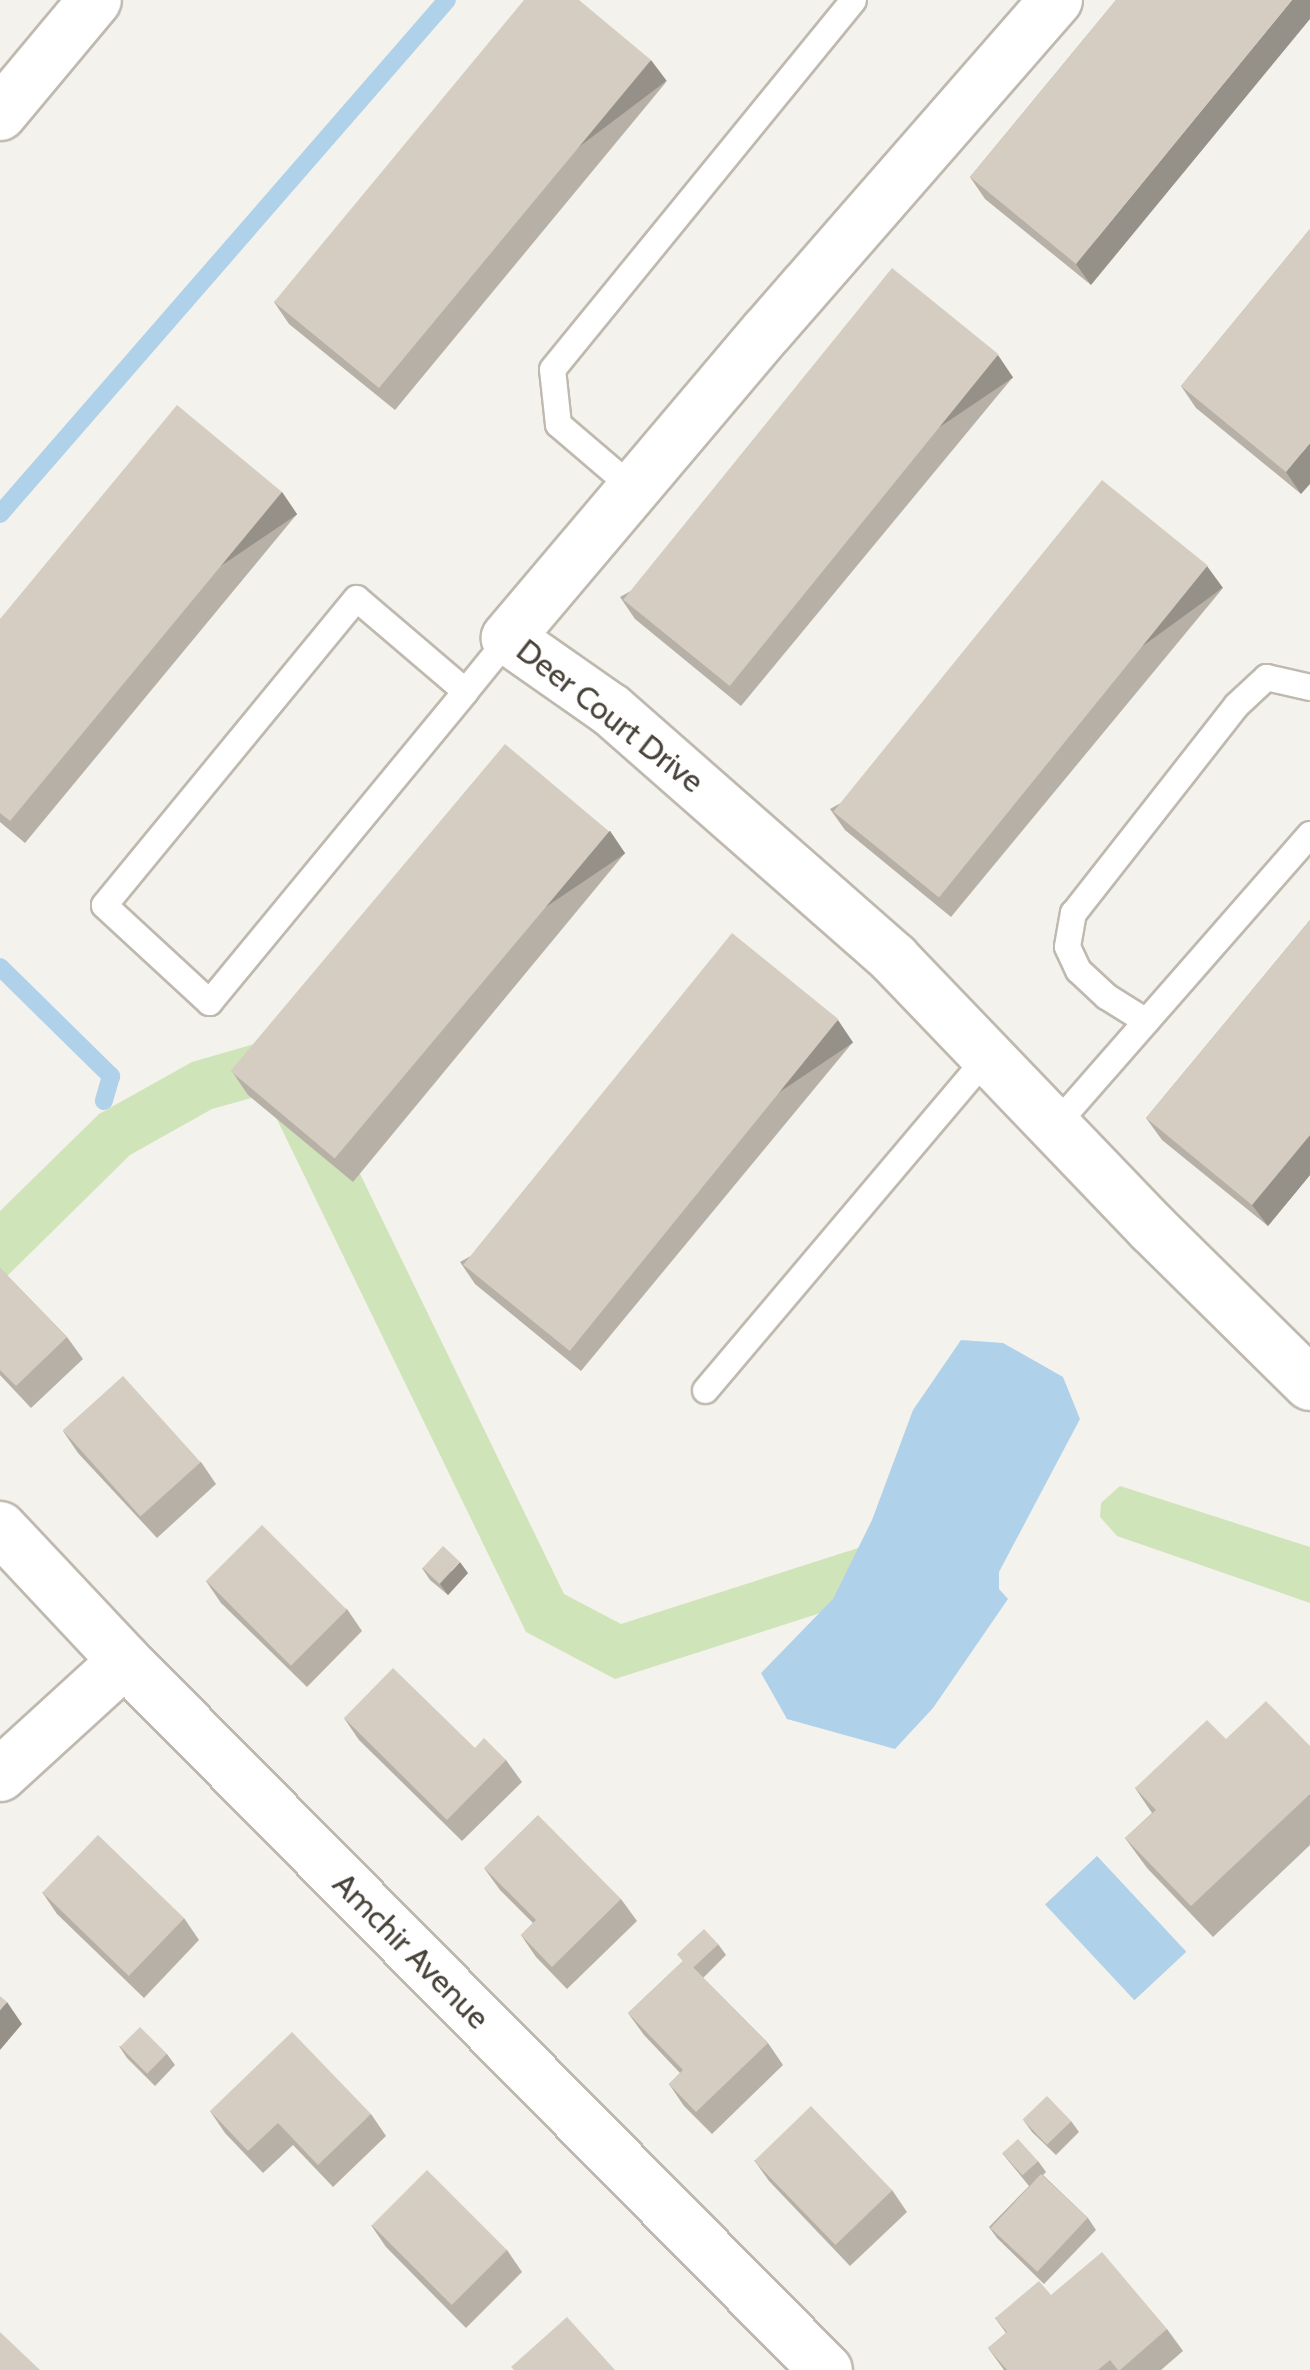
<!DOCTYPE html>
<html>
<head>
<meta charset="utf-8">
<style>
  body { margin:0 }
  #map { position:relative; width:1310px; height:2370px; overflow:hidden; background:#f4f2ec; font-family:Cabin,sans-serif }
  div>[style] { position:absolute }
  .green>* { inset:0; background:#d0e4b9 }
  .water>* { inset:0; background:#afd1ea; transform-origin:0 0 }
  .stream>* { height:18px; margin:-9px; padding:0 9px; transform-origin:9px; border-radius:9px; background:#afd1ea }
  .roads { filter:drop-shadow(2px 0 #bfb9af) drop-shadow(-2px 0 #bfb9af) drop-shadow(0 2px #bfb9af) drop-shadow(0 -2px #bfb9af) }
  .service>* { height:25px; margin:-12.5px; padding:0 12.5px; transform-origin:12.5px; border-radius:12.5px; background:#fff }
  .minor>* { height:52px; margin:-26px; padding:0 26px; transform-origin:26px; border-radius:26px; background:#fff }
  .wall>* { inset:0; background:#b7b0a7 }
  .shaded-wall>* { inset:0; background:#959088; transform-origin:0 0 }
  .building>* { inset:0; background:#d5cdc2; transform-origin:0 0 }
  span { translate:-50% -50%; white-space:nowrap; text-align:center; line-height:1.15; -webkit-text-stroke:8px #fff; paint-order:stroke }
  .street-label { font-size:32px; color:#48423a }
</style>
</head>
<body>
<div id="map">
  <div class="green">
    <i style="clip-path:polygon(265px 1041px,313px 1077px,564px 1594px,621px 1624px,902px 1534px,917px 1582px,615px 1679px,526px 1632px,271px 1107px,259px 1096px,212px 1109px,130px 1155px,0 1283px,0 1211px,99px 1114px,192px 1062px)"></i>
    <i style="clip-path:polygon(1120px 1486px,1310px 1547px,1310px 1603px,1117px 1536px,1100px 1517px,1101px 1503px)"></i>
  </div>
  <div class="water">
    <i style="clip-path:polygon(961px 1340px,1003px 1343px,1063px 1377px,1080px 1419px,999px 1572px,999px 1589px,1008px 1599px,933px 1708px,895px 1749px,787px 1719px,761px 1673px,833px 1599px,872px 1520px,913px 1410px)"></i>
    <i style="left:1097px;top:1856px;width:131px;height:71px;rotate:47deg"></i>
  </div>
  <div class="stream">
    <i style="left:0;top:514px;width:681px;rotate:-48.99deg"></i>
    <i style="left:0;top:967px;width:156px;rotate:44.5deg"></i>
    <i style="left:111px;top:1076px;width:26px;rotate:106deg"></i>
  </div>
  <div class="roads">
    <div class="service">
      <i style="left:634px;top:489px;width:100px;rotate:-139.5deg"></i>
      <i style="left:558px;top:424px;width:55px;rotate:-96.2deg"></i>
      <i style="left:552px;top:369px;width:476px;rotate:-50.8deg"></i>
      <i style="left:465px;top:691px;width:143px;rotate:-139.5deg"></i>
      <i style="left:356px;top:598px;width:397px;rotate:129.4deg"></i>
      <i style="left:104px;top:905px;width:143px;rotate:42.7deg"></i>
      <i style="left:209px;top:1002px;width:403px;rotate:-50.5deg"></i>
      <i style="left:465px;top:691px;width:68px;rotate:-50.9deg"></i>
      <i style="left:1146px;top:1021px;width:47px;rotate:-148deg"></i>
      <i style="left:1106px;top:996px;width:38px;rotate:-137deg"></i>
      <i style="left:1078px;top:970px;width:26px;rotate:-115deg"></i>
      <i style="left:1067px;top:946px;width:34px;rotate:-80deg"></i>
      <i style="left:1073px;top:913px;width:264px;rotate:-51.9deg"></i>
      <i style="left:1236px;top:705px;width:41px;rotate:-43deg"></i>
      <i style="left:1266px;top:677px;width:45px;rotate:12.8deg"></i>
      <i style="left:1054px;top:1126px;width:388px;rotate:-48.8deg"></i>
      <i style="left:705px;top:1390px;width:437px;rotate:-49.8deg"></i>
    </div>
    <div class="minor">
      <i style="left:1056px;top:0;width:439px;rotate:131.1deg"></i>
      <i style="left:767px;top:331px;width:402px;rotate:130.2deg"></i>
      <i style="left:508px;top:638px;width:126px;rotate:35deg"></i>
      <i style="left:611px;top:710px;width:377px;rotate:41.3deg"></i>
      <i style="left:894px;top:959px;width:373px;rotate:46.2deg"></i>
      <i style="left:1152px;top:1228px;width:222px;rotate:44.6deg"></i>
      <i style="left:0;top:114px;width:148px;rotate:-50.2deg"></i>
      <i style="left:0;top:1528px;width:183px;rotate:46.8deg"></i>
      <i style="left:125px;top:1661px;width:997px;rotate:45.33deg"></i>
      <i style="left:0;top:1775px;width:169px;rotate:-42.4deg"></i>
    </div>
  </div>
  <div class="wall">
    <i style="clip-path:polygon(1116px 0,1091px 285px,985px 199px,970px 177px)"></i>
    <i style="clip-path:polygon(667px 81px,395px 410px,289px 324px,274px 302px)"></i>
    <i style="clip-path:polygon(1310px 229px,1301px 494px,1196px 408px,1181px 386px)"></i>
    <i style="clip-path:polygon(1013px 377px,741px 706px,635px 619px,620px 597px)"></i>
    <i style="clip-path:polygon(282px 492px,297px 514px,25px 843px,0 822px,0 619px)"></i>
    <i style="clip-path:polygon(1223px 588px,951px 917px,845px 830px,830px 809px)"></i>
    <i style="clip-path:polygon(610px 831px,625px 853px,353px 1182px,248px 1095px,233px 1073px)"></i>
    <i style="clip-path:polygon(1310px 920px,1310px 1175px,1268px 1226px,1162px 1140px,1146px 1118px)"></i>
    <i style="clip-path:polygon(853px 1042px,581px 1371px,475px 1284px,460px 1262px)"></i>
    <i style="clip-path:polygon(0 1268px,67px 1337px,83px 1359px,31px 1408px,0 1375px)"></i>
    <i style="clip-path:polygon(63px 1431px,201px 1462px,216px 1484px,157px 1538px,78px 1453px)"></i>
    <i style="clip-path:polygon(422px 1568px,468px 1573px,448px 1595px,430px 1580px)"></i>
    <i style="clip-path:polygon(206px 1581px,347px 1609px,362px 1631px,307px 1687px,221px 1603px)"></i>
    <i style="clip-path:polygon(344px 1718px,475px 1748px,506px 1760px,522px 1782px,462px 1841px,359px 1740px)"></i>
    <i style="clip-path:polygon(1226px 1739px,1310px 1746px,1310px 1845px,1213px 1937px,1147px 1868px,1125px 1838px,1152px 1813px,1135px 1788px)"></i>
    <i style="clip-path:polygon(484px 1868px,621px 1899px,637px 1921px,567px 1989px,536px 1957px,521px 1935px,533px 1923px,500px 1890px)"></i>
    <i style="clip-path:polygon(42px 1892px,184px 1918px,199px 1940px,144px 1998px,57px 1914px)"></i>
    <i style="clip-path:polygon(718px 1944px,726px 1955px,703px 1978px,768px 2043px,783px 2065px,712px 2134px,684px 2106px,669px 2084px,680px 2073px,644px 2035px,628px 2013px,683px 1961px,678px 1955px)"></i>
    <i style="clip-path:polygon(119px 2046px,167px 2054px,175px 2065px,155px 2086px,127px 2058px)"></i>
    <i style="clip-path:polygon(210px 2111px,371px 2114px,386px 2136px,333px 2187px,293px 2145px,263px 2173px,225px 2133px)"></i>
    <i style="clip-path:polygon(1024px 2121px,1071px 2121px,1079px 2132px,1056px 2155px,1032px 2132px)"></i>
    <i style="clip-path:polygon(1002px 2153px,1038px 2161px,1046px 2172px,1043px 2175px,1088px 2218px,1096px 2230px,1044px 2284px,997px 2238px,989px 2227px,1029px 2186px)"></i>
    <i style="clip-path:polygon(754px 2160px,892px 2190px,907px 2212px,850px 2266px,769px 2181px)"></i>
    <i style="clip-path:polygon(371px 2225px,507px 2250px,522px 2272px,466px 2328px,386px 2247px)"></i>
    <i style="clip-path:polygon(1051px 2295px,1167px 2329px,1183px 2351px,1161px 2370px,1004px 2370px,988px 2348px,1006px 2333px,995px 2318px)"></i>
  </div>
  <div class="shaded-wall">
    <i style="clip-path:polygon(1292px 0,1310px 0,1310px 19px,1091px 285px,1076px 264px)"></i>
    <i style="left:651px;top:60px;width:26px;height:426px;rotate:53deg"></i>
    <i style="left:998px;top:355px;width:27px;height:427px;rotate:56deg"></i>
    <i style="clip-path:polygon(1310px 443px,1310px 484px,1301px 494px,1286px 472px)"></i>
    <i style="left:282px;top:492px;width:27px;height:427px;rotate:56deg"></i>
    <i style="left:1207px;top:566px;width:27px;height:427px;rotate:54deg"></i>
    <i style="left:610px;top:831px;width:27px;height:427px;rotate:56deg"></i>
    <i style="left:838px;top:1020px;width:27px;height:427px;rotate:56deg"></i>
    <i style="clip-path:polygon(1310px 1135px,1310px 1175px,1268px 1226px,1252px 1205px)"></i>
    <i style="clip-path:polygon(460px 1562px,468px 1573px,448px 1595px,440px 1584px)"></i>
    <i style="clip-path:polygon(7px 2002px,22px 2024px,0 2050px,0 2010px)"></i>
  </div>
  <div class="building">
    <i style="clip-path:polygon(524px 0,579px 0,651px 60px,379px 388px,274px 302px)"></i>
    <i style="clip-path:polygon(1116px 0,1292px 0,1076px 264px,970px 177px)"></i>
    <i style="clip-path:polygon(1310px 229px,1310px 443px,1286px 472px,1181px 386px)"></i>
    <i style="left:892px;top:268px;width:137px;height:427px;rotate:39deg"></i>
    <i style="clip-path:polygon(177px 405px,282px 492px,10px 821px,0 813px,0 619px)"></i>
    <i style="left:1102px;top:480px;width:136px;height:427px;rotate:39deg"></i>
    <i style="left:505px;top:744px;width:136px;height:427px;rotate:40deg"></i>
    <i style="clip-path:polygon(1310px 920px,1310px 1135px,1252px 1205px,1146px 1118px)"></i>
    <i style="left:732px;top:933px;width:137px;height:427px;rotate:39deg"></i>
    <i style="clip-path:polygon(0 1268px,67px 1337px,16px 1386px,0 1370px)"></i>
    <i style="left:123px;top:1376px;width:116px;height:81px;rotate:48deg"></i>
    <i style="left:262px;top:1525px;width:120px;height:79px;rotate:45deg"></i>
    <i style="left:443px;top:1546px;width:23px;height:30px;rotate:43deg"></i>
    <i style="clip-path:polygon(393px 1668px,475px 1748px,484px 1738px,506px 1760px,447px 1820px,344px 1718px)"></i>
    <i style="clip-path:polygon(1266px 1701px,1310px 1746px,1310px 1794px,1191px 1906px,1125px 1838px,1156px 1810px,1135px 1788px,1207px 1720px,1226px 1739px)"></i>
    <i style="clip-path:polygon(538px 1815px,621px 1899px,552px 1967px,521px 1935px,536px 1920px,484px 1868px)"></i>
    <i style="left:98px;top:1835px;width:120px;height:80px;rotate:44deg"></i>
    <i style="left:704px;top:1929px;width:21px;height:37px;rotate:47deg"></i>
    <i style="clip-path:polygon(685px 1959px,768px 2043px,696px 2112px,669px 2084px,683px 2070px,628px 2013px)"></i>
    <i style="clip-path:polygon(0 1996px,7px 2002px,0 2010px)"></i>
    <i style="left:140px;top:2027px;width:38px;height:28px;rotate:45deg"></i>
    <i style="clip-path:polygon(292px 2032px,371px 2114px,318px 2165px,278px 2123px,248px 2151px,210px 2111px)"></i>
    <i style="left:1047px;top:2096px;width:35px;height:34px;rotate:46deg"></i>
    <i style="left:811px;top:2106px;width:117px;height:79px;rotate:46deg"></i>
    <i style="left:1018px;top:2139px;width:30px;height:21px;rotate:48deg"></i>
    <i style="left:427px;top:2170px;width:113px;height:78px;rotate:45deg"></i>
    <i style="left:1041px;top:2174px;width:64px;height:74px;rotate:43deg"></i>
    <i style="clip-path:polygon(1102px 2252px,1167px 2329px,1120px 2370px,1118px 2370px,1110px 2360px,1098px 2370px,1007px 2370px,988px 2348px,1007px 2332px,995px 2318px,1039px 2281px,1051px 2295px)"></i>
    <i style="clip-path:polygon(567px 2317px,615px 2370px,514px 2370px,511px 2367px)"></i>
    <i style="clip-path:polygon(0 2332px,40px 2370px,0 2370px)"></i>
  </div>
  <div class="street-label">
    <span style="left:610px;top:716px;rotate:38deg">Deer Court Drive</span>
    <span style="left:411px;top:1951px;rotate:45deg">Amchir Avenue</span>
  </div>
</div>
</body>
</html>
